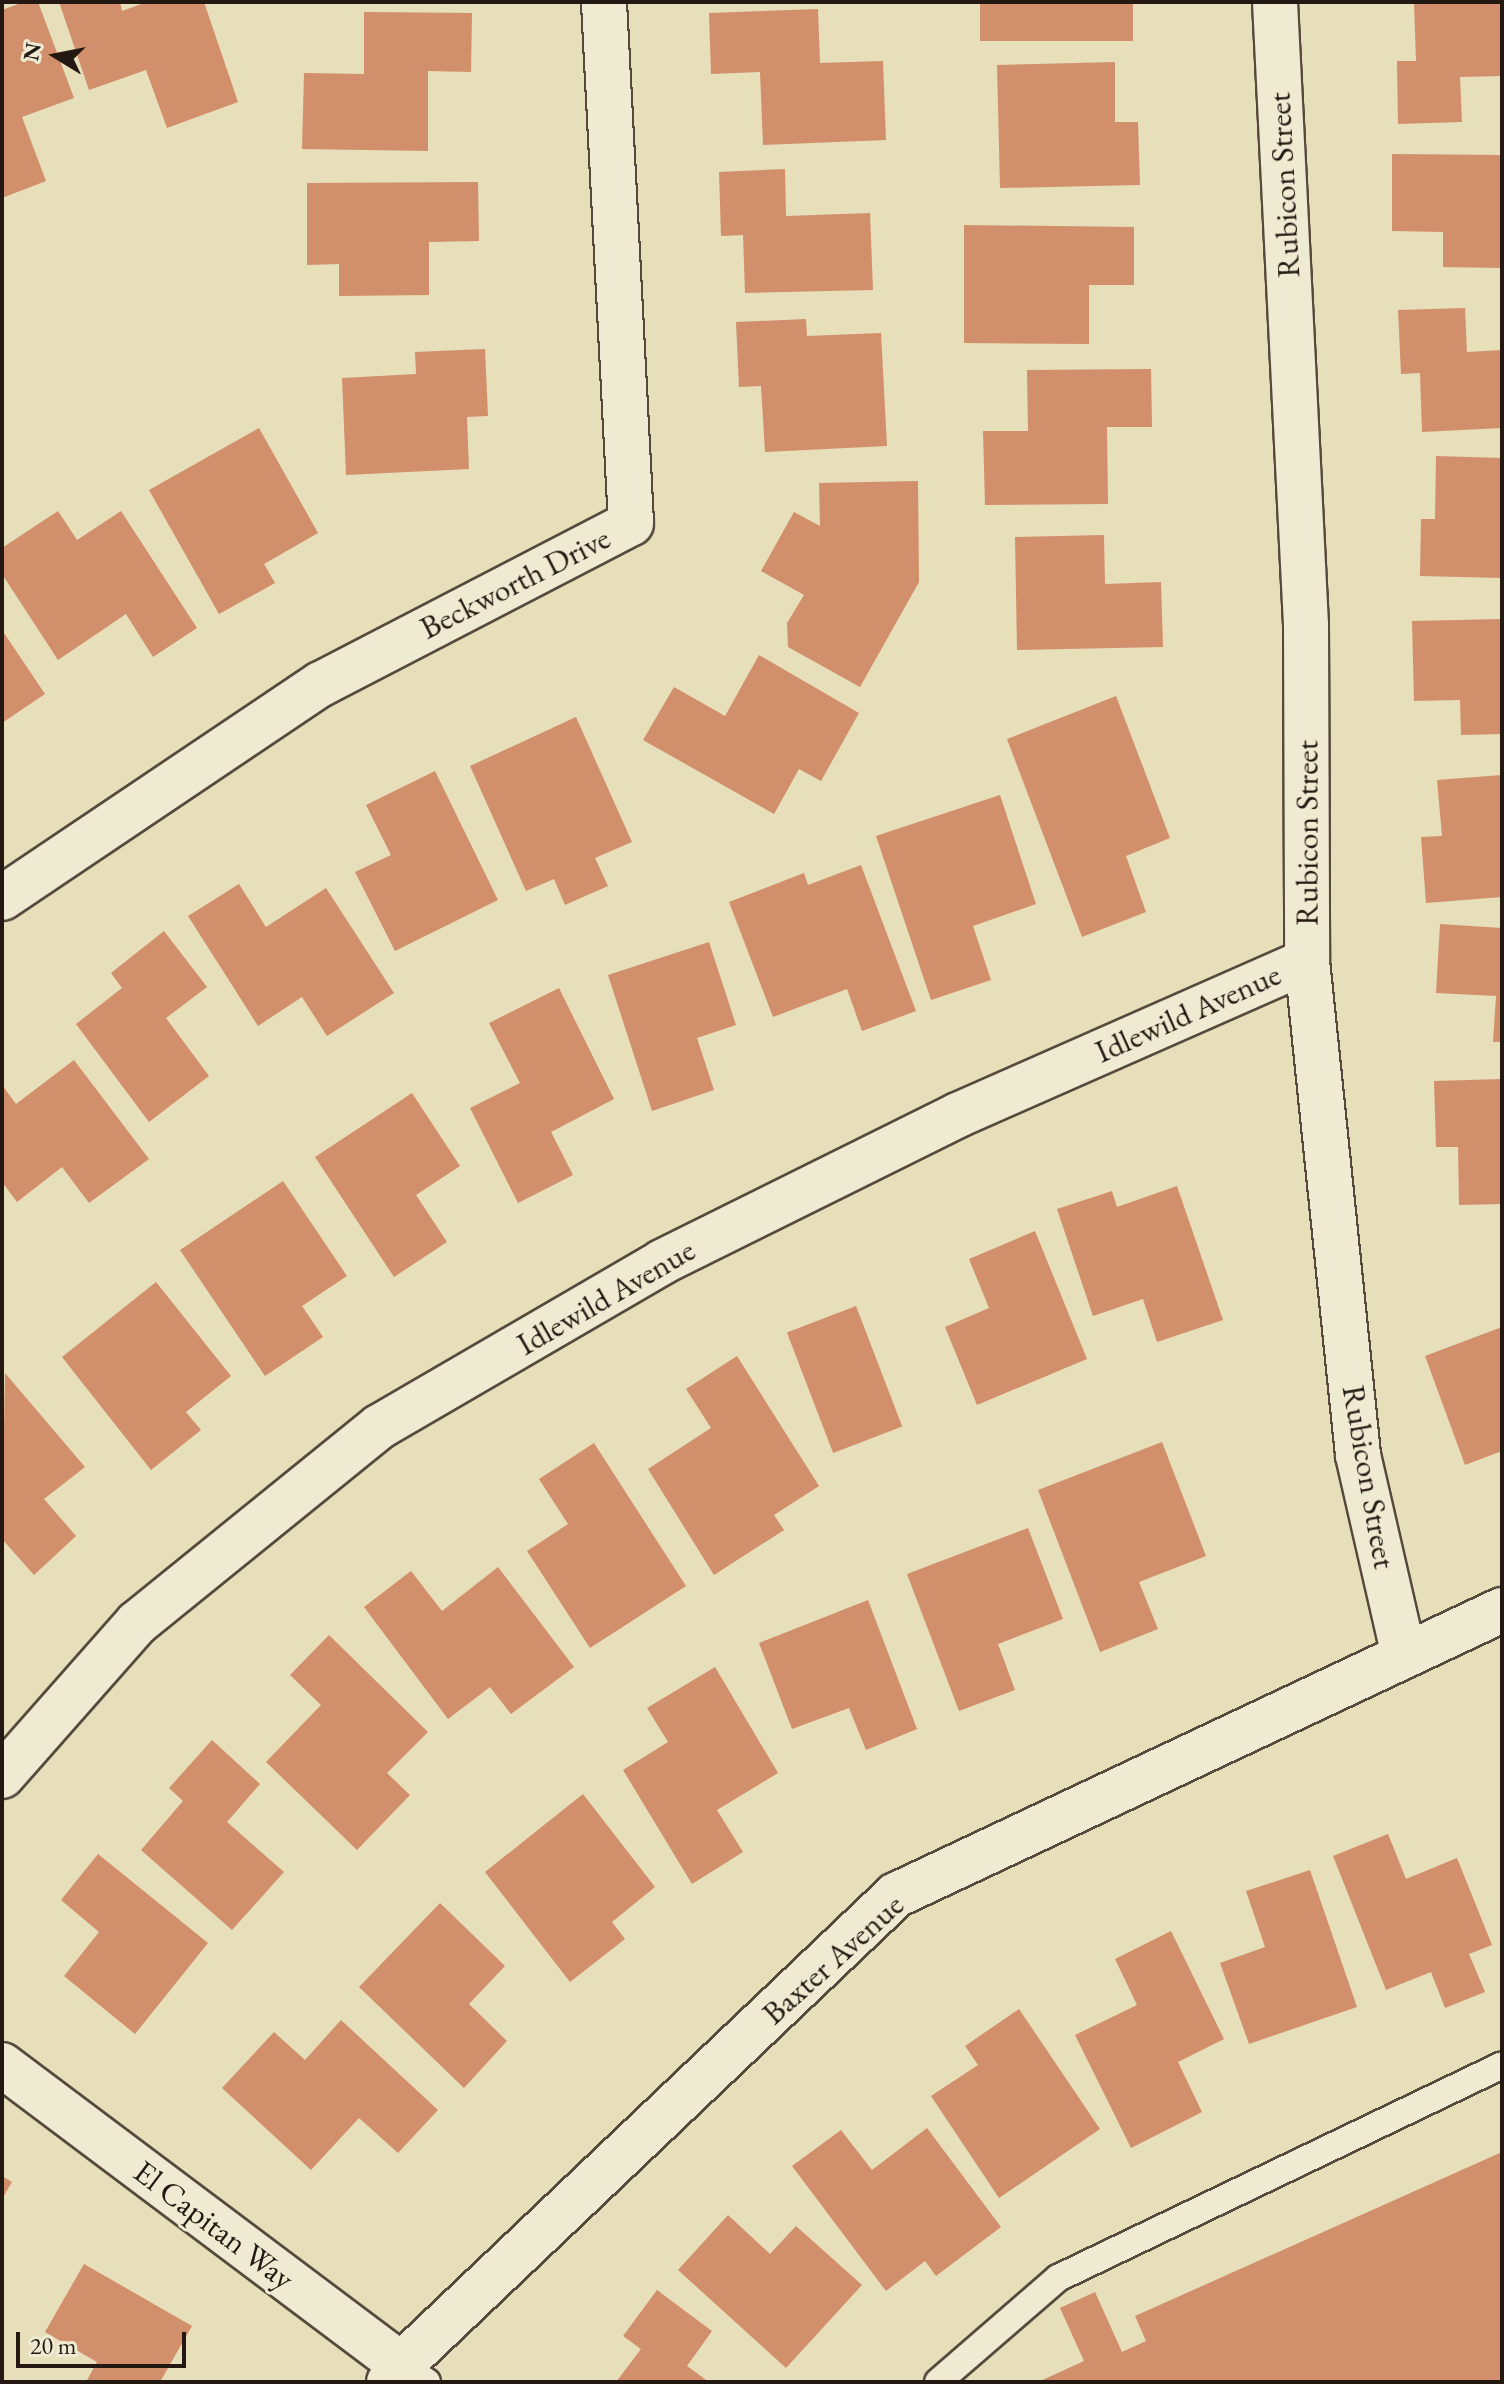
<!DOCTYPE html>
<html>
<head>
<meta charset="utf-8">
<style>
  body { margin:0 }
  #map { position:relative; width:1504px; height:2384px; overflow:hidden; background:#e7deba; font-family:"EB Garamond",serif }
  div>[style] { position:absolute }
  .building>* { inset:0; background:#d18f6b; transform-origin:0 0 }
  .roads { filter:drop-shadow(2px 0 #554a3c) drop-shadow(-2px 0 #554a3c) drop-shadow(0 2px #554a3c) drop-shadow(0 -2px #554a3c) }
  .service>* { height:26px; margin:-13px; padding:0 13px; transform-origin:13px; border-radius:13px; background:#efead2 }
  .minor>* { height:44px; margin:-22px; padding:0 22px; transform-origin:22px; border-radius:22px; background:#efead2 }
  span { translate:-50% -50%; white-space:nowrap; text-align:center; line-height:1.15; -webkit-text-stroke:6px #efead2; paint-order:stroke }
  .street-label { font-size:32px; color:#241912 }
  .frame { position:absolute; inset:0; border:4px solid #241912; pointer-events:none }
  .north { position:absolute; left:16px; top:16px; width:80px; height:80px; -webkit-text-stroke:6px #efead2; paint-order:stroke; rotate:280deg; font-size:22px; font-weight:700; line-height:32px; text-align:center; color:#241912 }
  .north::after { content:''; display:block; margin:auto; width:28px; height:36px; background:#241912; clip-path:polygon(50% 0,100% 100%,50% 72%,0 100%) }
  .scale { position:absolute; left:16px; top:2332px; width:170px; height:36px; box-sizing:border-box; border:4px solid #241912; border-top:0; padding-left:10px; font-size:24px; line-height:28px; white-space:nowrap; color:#241912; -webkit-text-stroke:6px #efead2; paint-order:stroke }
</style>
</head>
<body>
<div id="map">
  <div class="building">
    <i style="clip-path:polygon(24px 2px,38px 2px,74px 98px,22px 117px,46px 181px,2px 198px,2px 10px)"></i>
    <i style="clip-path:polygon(59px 2px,120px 2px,122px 11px,147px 2px,204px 2px,238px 102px,167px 128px,146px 70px,89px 90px)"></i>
    <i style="left:980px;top:2px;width:153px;height:39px"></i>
    <i style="clip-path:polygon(1414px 2px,1502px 2px,1502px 76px,1460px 77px,1462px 122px,1398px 124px,1397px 61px,1416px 61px)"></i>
    <i style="clip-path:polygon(818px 9px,820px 63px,883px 61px,886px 140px,763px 145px,760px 72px,711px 74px,709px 13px)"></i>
    <i style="clip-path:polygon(364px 12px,472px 13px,471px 72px,428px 71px,428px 151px,302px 149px,304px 73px,364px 74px)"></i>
    <i style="clip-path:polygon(1115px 62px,1115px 122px,1138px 122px,1140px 185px,1000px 188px,997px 65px)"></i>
    <i style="clip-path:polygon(1392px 154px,1502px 155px,1502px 268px,1443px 267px,1443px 232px,1392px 231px)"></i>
    <i style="clip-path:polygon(785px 169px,786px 216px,870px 213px,873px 290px,745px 293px,743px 235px,721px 236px,719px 172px)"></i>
    <i style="clip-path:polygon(478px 182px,479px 241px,429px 242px,429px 295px,339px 296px,339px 264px,307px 265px,307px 183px)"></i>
    <i style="clip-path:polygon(964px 225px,1134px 227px,1134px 285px,1089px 285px,1089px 344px,964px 343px)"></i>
    <i style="clip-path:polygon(1465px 308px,1467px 352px,1502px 350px,1502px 428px,1422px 432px,1420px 373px,1401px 374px,1398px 310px)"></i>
    <i style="clip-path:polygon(806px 319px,807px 336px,881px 333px,887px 446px,765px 452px,761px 386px,739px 387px,736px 322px)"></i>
    <i style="clip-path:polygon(485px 349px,488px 416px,467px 417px,469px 469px,346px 475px,342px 378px,416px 374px,415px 352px)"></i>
    <i style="clip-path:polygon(1151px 369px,1152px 427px,1107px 427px,1108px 504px,985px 505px,983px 431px,1028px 431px,1027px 370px)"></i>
    <i style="clip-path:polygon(259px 428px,318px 533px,264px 564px,275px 583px,219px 614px,149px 490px)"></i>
    <i style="clip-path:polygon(1436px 456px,1502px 458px,1502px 578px,1420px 576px,1421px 519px,1435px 519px)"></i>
    <i style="clip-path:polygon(918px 481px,919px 582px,860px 687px,788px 647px,787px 623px,804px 595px,761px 571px,794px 512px,820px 526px,819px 483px)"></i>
    <i style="clip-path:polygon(58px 511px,77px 540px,121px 511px,197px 628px,153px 657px,126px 614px,58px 660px,2px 574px,2px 548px)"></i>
    <i style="clip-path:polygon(1104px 535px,1105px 584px,1161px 582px,1163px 647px,1017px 650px,1015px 537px)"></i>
    <i style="clip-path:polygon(1502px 619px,1502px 734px,1461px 735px,1460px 700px,1414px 701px,1412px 621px)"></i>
    <i style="clip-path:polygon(2px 630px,45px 694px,2px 723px)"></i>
    <i style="clip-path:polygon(759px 655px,859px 713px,821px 781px,799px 769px,774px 814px,643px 740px,674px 687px,725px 716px)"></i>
    <i style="clip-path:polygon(1116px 696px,1170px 838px,1126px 856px,1146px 912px,1082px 937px,1007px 739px)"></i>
    <i style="clip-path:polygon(576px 717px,632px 842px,595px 858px,608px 886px,565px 905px,554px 879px,526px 891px,470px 766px)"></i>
    <i style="clip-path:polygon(435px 771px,498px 900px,395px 951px,355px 872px,391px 855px,366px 805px)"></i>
    <i style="clip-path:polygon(1502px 775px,1502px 897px,1426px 903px,1421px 837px,1442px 836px,1437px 780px)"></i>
    <i style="clip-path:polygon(1000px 795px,1036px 904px,973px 926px,991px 980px,931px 1000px,876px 836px)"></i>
    <i style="clip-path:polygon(861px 865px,916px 1011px,862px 1031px,847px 989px,773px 1017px,729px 902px,804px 873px,808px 885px)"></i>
    <i style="clip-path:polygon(239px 884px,266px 927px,326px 888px,394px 993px,327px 1036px,302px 997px,258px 1026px,188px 916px)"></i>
    <i style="clip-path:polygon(1440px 924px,1502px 928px,1502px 1042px,1493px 1042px,1496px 996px,1436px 993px)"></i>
    <i style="clip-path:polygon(164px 931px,207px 987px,166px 1018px,209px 1076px,149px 1122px,76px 1024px,122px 988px,111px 973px)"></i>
    <i style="clip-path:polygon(709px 942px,736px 1025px,697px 1038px,714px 1090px,652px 1111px,608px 975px)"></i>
    <i style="clip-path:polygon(559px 988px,614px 1099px,551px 1132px,573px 1175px,518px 1203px,470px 1108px,520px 1083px,489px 1023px)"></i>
    <i style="clip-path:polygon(74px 1060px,149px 1159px,89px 1203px,62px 1167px,17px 1202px,2px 1182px,2px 1085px,16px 1104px)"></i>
    <i style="clip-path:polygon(1502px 1079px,1502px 1204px,1459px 1205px,1458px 1147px,1436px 1147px,1434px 1081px)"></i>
    <i style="clip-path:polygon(412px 1093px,460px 1166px,416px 1195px,447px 1242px,394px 1277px,315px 1157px)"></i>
    <i style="clip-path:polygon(283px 1181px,347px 1276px,302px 1306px,323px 1337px,265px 1376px,180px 1250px)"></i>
    <i style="clip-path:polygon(1177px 1186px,1223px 1320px,1157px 1342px,1143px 1299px,1093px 1316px,1057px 1209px,1112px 1191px,1117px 1207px)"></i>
    <i style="clip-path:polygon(1035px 1231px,1087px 1359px,977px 1405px,945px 1327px,989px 1308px,969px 1259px)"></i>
    <i style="clip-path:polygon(156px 1282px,231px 1376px,186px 1412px,201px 1430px,151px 1470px,62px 1357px)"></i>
    <i style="left:856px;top:1306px;width:129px;height:74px;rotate:69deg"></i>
    <i style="clip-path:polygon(1502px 1327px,1502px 1451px,1465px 1465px,1425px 1356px)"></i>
    <i style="clip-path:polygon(737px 1356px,819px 1486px,774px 1515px,784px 1530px,714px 1575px,648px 1469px,711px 1428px,686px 1389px)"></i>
    <i style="clip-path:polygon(5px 1373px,85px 1467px,44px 1499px,76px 1536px,34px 1575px,2px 1539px)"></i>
    <i style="clip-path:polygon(1162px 1442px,1206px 1556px,1139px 1582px,1158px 1629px,1100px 1652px,1038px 1490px)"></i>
    <i style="clip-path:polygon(594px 1443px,686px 1586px,590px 1648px,527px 1551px,568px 1524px,539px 1479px)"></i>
    <i style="clip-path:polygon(1028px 1528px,1063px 1619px,998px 1644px,1015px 1690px,959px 1711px,907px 1574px)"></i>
    <i style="clip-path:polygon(498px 1567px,574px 1667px,511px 1714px,490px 1687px,448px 1719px,364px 1607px,411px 1571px,442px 1611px)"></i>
    <i style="clip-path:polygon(868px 1600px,917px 1729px,866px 1750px,849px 1708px,792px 1729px,759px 1643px)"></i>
    <i style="clip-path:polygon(329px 1635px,428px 1732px,387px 1773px,410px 1795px,357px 1850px,266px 1762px,321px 1705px,290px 1675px)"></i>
    <i style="clip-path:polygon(715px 1667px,778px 1773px,717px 1810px,743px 1852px,692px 1884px,623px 1770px,668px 1742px,647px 1708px)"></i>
    <i style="clip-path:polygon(212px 1740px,260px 1784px,227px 1822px,284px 1872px,232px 1930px,141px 1850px,183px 1801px,169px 1788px)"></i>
    <i style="clip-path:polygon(583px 1794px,655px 1887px,612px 1922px,625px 1939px,570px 1982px,485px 1872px)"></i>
    <i style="clip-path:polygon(1388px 1834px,1406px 1879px,1457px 1858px,1492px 1945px,1469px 1954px,1485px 1992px,1445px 2008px,1431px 1972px,1386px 1990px,1333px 1856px)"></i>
    <i style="clip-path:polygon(98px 1854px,208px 1943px,135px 2034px,64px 1976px,99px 1932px,61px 1900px)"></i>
    <i style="clip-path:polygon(1310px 1870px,1357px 2007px,1249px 2044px,1220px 1963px,1265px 1947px,1246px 1891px)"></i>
    <i style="clip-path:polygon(440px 1903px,505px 1966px,469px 2004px,507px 2041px,464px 2088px,359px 1987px)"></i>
    <i style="clip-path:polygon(1171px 1931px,1224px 2039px,1178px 2062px,1202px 2112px,1131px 2148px,1075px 2035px,1137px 2005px,1115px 1959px)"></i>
    <i style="clip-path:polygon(1019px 2009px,1100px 2129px,999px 2198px,931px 2096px,978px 2065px,965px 2046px)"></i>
    <i style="clip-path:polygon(341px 2020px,438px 2110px,398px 2153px,359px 2118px,311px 2170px,222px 2088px,274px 2032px,305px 2060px)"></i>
    <i style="clip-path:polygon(927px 2128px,1001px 2227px,936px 2276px,925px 2261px,886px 2291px,792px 2166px,841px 2130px,872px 2170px)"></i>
    <i style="clip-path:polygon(1502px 2152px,1502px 2382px,1038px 2382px,1084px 2361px,1060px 2308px,1095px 2292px,1122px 2352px,1146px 2341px,1135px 2316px)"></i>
    <i style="clip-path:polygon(2px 2176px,12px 2182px,2px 2199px)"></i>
    <i style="clip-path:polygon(728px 2215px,770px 2254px,796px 2226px,862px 2285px,786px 2368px,678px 2270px)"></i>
    <i style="clip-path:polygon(84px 2264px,192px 2326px,160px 2382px,86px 2382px,97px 2362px,45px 2332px)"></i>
    <i style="clip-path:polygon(657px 2290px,712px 2331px,687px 2366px,709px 2382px,616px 2382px,641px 2349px,623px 2336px)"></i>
  </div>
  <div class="roads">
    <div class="service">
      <i style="left:401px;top:2365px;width:31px;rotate:33deg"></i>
      <i style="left:938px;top:2382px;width:159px;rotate:-40.9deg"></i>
      <i style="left:1058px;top:2278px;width:492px;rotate:-25.6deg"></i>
    </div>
    <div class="minor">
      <i style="left:1275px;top:2px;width:624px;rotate:87.15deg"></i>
      <i style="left:1306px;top:625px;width:336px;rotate:89.8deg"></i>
      <i style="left:1307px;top:961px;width:497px;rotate:84.1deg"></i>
      <i style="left:1358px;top:1455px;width:206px;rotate:77.1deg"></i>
      <i style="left:2px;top:898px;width:384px;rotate:-33.9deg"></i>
      <i style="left:321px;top:684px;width:349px;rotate:-27.4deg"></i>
      <i style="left:631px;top:523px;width:522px;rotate:-92.97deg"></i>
      <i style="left:2px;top:1776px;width:204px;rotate:-48.6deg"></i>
      <i style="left:137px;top:1623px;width:311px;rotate:-39deg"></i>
      <i style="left:379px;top:1427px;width:328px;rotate:-30.2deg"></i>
      <i style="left:662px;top:1262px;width:330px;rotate:-26.4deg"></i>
      <i style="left:958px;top:1115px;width:381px;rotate:-23.8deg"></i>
      <i style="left:2px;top:2065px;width:499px;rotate:36.9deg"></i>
      <i style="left:389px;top:2382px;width:21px;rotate:-55deg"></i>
      <i style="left:401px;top:2365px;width:683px;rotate:-43.52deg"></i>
      <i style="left:896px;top:1895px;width:670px;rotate:-25.19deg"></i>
    </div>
  </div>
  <div class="street-label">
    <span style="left:1284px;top:185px;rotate:-93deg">Rubicon Street</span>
    <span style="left:515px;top:583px;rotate:-27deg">Beckworth Drive</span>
    <span style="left:1307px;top:833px;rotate:-90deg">Rubicon Street</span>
    <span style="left:1188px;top:1013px;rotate:-24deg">Idlewild Avenue</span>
    <span style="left:606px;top:1297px;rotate:-30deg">Idlewild Avenue</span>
    <span style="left:1369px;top:1477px;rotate:80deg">Rubicon Street</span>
    <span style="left:833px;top:1959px;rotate:-42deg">Baxter Avenue</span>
    <span style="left:214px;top:2225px;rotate:37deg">El Capitan Way</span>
  </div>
  <div class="frame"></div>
  <div class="north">N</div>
  <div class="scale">20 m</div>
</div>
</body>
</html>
